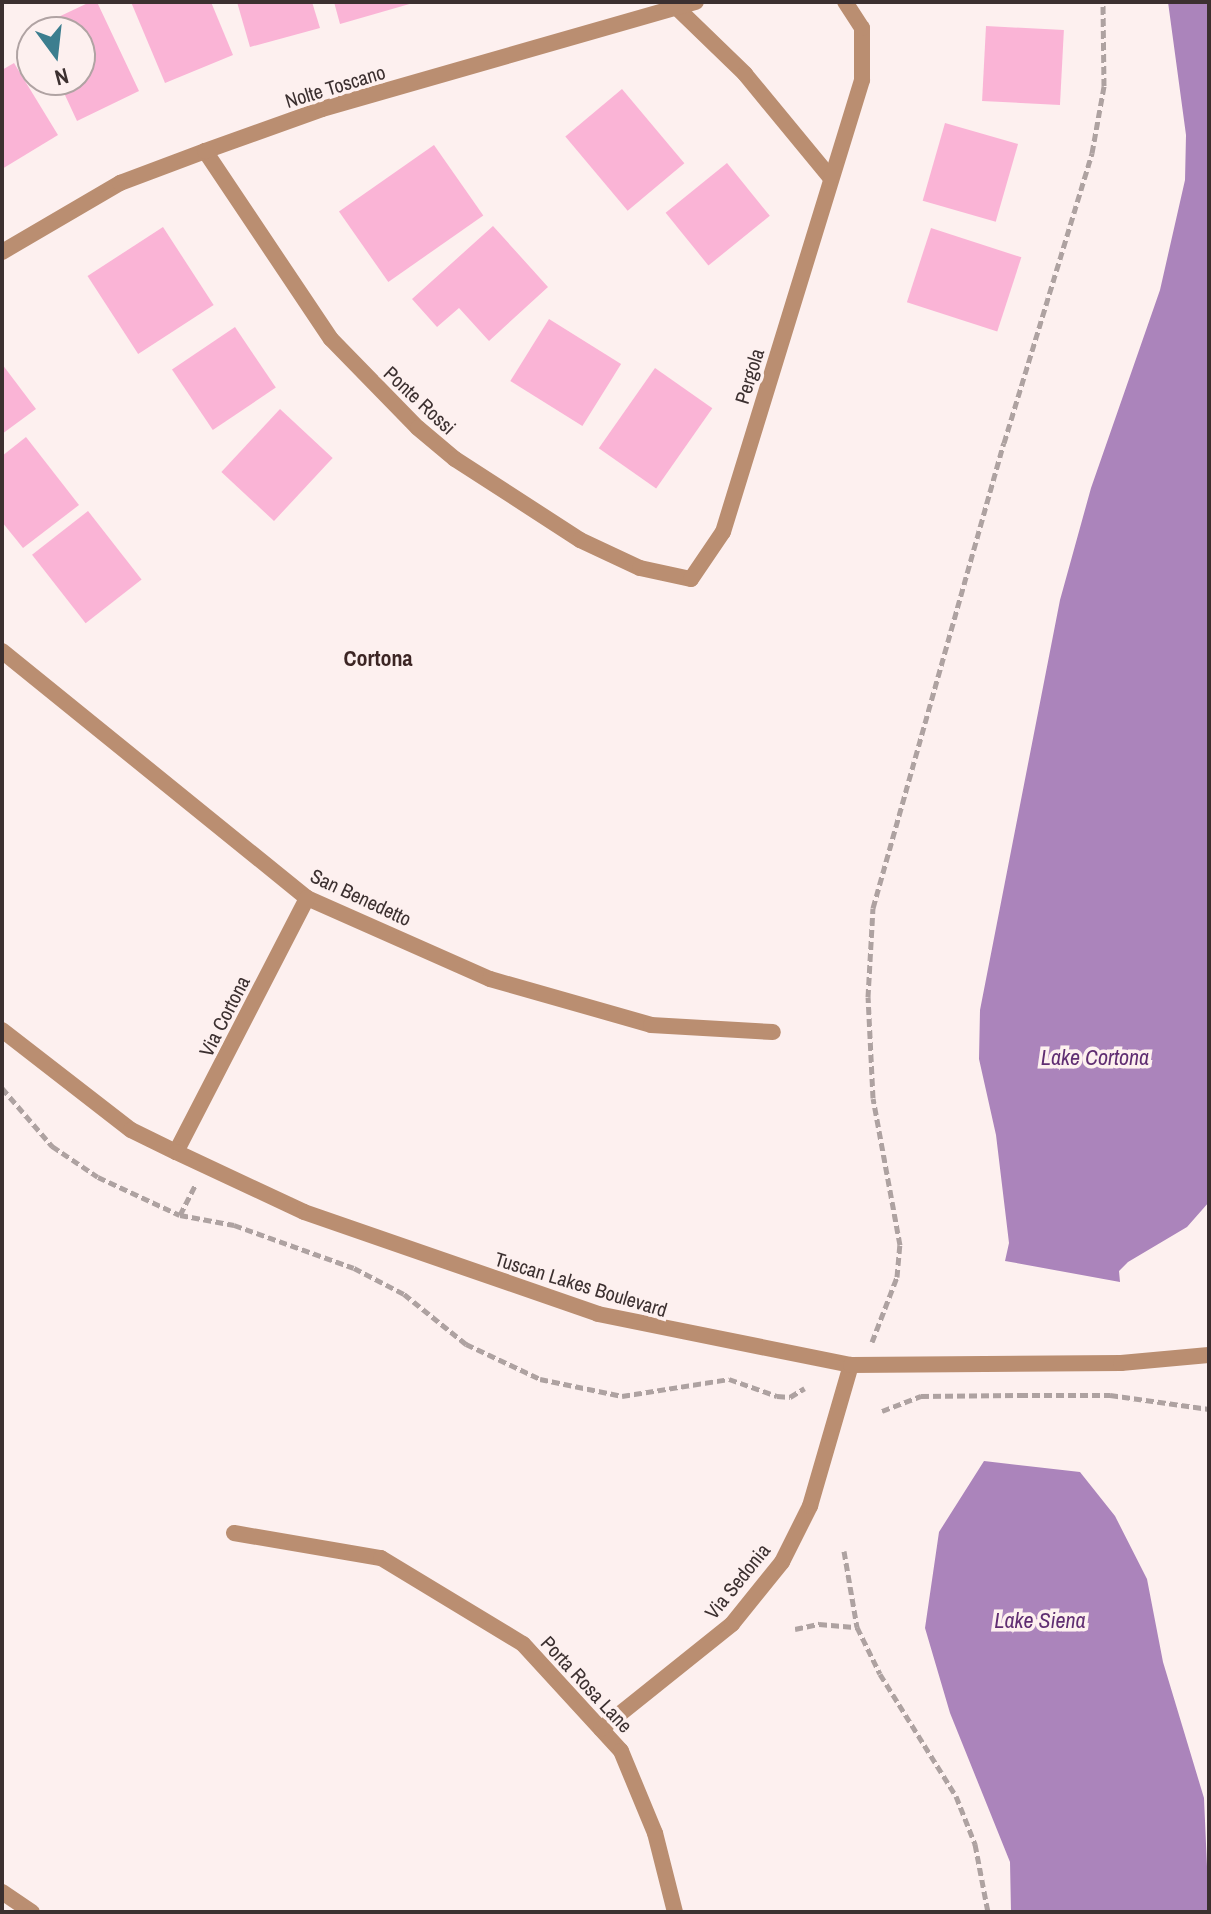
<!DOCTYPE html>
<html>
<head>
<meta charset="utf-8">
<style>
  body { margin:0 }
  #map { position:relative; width:1211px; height:1914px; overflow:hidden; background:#fdf0ef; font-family:"Archivo Narrow",sans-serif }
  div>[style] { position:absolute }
  .water>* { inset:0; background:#ab84bb }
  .building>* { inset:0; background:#fab4d6; transform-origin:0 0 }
  .path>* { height:5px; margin-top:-2.5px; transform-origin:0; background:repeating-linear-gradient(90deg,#aea2a1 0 8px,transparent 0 12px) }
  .minor>* { height:16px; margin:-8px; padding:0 8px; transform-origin:8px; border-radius:8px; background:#ba8e71 }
  .tertiary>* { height:16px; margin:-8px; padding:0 8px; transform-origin:8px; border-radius:8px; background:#ba8e71 }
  span { translate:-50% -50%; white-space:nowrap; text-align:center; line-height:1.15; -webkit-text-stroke:7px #fdf0ef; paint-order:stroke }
  .street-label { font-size:20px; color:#3c3030 }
  .neighbourhood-label { font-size:22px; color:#3c2524; font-weight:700 }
  .water-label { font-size:22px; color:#602e72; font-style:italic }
  .frame { position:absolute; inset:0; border:4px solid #3c3030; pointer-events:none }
  .north { position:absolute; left:16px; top:16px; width:80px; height:80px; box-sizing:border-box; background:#fdf0ef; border:2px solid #b0a3a3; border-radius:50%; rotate:165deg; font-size:22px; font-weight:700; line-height:32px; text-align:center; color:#3c3030 }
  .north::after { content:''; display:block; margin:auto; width:28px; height:36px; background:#3c7e8f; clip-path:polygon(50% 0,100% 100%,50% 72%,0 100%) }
</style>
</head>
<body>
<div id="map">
  <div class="water">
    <i style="clip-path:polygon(1168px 2px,1209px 2px,1209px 1202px,1187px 1227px,1128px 1262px,1119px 1271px,1120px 1282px,1005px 1261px,1009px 1243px,996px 1135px,979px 1059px,980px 1010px,1060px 600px,1091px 488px,1160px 290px,1185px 180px,1186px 135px)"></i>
    <i style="clip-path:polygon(984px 1461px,1080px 1472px,1115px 1516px,1147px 1579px,1163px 1662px,1204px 1798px,1209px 1912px,1011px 1912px,1010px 1862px,950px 1713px,925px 1628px,939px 1532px)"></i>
  </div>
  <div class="building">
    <i style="clip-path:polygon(90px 2px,97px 2px,139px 91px,77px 121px,58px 80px,80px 80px,80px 32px,33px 29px)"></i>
    <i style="clip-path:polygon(131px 2px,211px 2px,233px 55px,165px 83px)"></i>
    <i style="clip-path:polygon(237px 2px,312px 2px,320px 28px,250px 47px)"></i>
    <i style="clip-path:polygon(334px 2px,412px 2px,413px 3px,340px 24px)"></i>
    <i style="left:986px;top:26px;width:78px;height:75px;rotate:3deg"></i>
    <i style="clip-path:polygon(14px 63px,58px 135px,2px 169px,2px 70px)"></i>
    <i style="left:622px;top:89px;width:97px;height:74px;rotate:50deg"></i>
    <i style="left:945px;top:123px;width:76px;height:81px;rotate:16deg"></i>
    <i style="left:434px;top:145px;width:86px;height:116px;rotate:55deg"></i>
    <i style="left:727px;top:163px;width:68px;height:79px;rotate:51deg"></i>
    <i style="clip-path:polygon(493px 226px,548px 287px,489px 341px,459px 308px,437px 327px,412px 299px)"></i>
    <i style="left:163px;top:227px;width:93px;height:90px;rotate:57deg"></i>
    <i style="left:931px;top:228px;width:95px;height:78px;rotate:18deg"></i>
    <i style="left:549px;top:319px;width:85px;height:73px;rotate:32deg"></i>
    <i style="left:235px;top:327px;width:73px;height:76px;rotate:56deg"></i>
    <i style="clip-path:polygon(2px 364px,36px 409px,2px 434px)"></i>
    <i style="left:655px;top:368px;width:70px;height:98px;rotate:35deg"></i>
    <i style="left:280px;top:409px;width:72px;height:86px;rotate:43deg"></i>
    <i style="clip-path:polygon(26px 437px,79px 505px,23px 548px,2px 522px,2px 456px)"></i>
    <i style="left:88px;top:511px;width:87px;height:71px;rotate:52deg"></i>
  </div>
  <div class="path">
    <i style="left:2px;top:1088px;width:77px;rotate:49.2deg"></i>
    <i style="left:52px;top:1146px;width:55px;rotate:34deg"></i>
    <i style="left:98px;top:1177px;width:90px;rotate:24.9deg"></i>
    <i style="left:180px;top:1215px;width:55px;rotate:10.5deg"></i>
    <i style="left:234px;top:1225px;width:127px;rotate:19.7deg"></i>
    <i style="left:354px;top:1268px;width:56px;rotate:27.5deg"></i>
    <i style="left:404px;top:1294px;width:80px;rotate:38.9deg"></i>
    <i style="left:466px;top:1344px;width:82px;rotate:25.3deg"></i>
    <i style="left:540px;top:1379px;width:84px;rotate:11.7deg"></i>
    <i style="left:622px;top:1396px;width:108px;rotate:-9deg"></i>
    <i style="left:729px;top:1379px;width:51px;rotate:19.5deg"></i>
    <i style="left:777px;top:1396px;width:13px;rotate:4deg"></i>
    <i style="left:790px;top:1397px;width:17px;rotate:-31deg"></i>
    <i style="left:180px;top:1215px;width:35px;rotate:-63deg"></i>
    <i style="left:872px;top:1342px;width:70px;rotate:-69deg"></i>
    <i style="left:897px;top:1277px;width:32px;rotate:-85deg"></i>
    <i style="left:900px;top:1245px;width:149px;rotate:-100.4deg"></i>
    <i style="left:873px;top:1098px;width:101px;rotate:-92.8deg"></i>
    <i style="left:868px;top:997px;width:89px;rotate:-86.8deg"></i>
    <i style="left:873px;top:908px;width:483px;rotate:-74.3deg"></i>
    <i style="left:1004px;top:443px;width:303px;rotate:-73.1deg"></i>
    <i style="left:1092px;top:153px;width:68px;rotate:-79.8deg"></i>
    <i style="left:1104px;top:86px;width:84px;rotate:-90.7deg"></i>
    <i style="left:882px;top:1411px;width:42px;rotate:-21deg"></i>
    <i style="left:921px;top:1396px;width:99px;rotate:-0.6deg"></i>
    <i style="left:1020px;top:1395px;width:90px"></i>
    <i style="left:1110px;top:1395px;width:100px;rotate:8deg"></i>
    <i style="left:844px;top:1551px;width:77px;rotate:80.3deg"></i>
    <i style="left:857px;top:1627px;width:52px;rotate:63.9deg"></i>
    <i style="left:880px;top:1674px;width:144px;rotate:58.1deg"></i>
    <i style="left:956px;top:1796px;width:52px;rotate:68.4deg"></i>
    <i style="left:975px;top:1844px;width:69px;rotate:79.2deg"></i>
    <i style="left:795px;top:1629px;width:25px;rotate:-12deg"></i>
    <i style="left:819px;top:1624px;width:38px;rotate:5deg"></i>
  </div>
  <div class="minor">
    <i style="left:677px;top:8px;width:95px;rotate:44.1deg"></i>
    <i style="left:745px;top:74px;width:134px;rotate:50.5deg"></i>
    <i style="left:205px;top:151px;width:226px;rotate:56.2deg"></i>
    <i style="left:331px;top:339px;width:124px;rotate:45.7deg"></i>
    <i style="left:418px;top:428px;width:48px;rotate:40deg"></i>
    <i style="left:455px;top:459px;width:149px;rotate:32.9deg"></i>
    <i style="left:580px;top:540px;width:66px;rotate:25deg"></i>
    <i style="left:640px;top:568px;width:52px;rotate:12.2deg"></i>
    <i style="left:691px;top:579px;width:57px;rotate:-55.8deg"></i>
    <i style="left:723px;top:532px;width:473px;rotate:-72.9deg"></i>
    <i style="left:862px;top:80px;width:52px;rotate:-90deg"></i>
    <i style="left:862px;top:28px;width:31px;rotate:-123deg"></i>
    <i style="left:2px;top:252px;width:137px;rotate:-30.3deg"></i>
    <i style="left:120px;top:183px;width:91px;rotate:-20.6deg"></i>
    <i style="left:205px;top:151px;width:124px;rotate:-19.7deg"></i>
    <i style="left:322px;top:109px;width:389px;rotate:-16deg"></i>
    <i style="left:2px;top:651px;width:392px;rotate:39deg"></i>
    <i style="left:307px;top:898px;width:200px;rotate:23.9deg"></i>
    <i style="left:490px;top:979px;width:167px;rotate:15.9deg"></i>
    <i style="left:651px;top:1025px;width:122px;rotate:3.3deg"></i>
    <i style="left:176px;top:1152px;width:286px;rotate:-62.7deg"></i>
    <i style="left:234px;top:1533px;width:149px;rotate:9.7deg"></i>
    <i style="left:381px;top:1558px;width:166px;rotate:31.2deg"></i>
    <i style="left:523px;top:1644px;width:145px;rotate:47.5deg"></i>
    <i style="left:621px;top:1751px;width:89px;rotate:67.5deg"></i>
    <i style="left:655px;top:1833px;width:81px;rotate:75.8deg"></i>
    <i style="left:601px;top:1729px;width:168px;rotate:-38.7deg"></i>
    <i style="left:732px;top:1624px;width:80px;rotate:-51.1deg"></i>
    <i style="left:782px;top:1562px;width:63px;rotate:-63.4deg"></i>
    <i style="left:810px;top:1506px;width:147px;rotate:-73.8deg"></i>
    <i style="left:2px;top:1892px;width:36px;rotate:34deg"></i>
  </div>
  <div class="tertiary">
    <i style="left:2px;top:1030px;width:163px;rotate:37.8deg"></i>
    <i style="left:131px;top:1130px;width:50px;rotate:26.1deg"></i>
    <i style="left:176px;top:1152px;width:141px;rotate:25.1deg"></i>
    <i style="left:304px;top:1212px;width:311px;rotate:19.1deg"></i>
    <i style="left:598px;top:1314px;width:258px;rotate:11.4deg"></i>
    <i style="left:851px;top:1365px;width:270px;rotate:-0.4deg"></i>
    <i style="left:1121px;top:1363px;width:88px;rotate:-5.2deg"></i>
  </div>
  <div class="street-label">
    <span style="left:335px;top:86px;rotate:-17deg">Nolte Toscano</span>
    <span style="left:749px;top:376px;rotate:-73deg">Pergola</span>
    <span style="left:420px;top:400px;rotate:43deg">Ponte Rossi</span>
    <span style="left:361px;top:897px;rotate:25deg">San Benedetto</span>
    <span style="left:224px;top:1016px;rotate:-63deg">Via Cortona</span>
    <span style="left:581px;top:1284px;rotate:17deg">Tuscan Lakes Boulevard</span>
    <span style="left:737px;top:1581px;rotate:-51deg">Via Sedonia</span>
    <span style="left:587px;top:1684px;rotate:47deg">Porta Rosa Lane</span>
  </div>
  <div class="neighbourhood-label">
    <span style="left:378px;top:659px">Cortona</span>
  </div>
  <div class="water-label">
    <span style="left:1095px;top:1058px">Lake Cortona</span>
    <span style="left:1040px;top:1621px">Lake Siena</span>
  </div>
  <div class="frame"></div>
  <div class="north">N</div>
</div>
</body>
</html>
